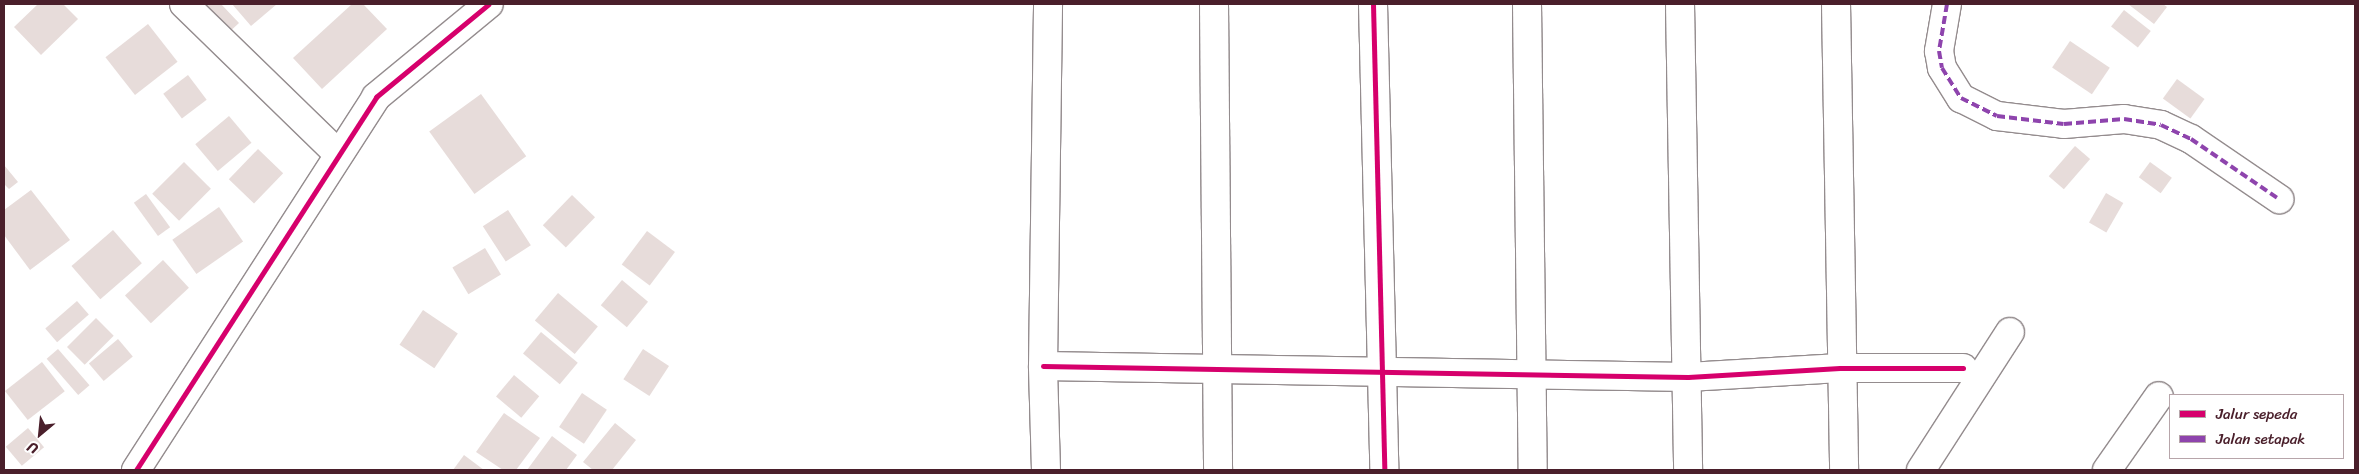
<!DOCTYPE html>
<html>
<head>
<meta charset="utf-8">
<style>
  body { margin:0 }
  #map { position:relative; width:2359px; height:474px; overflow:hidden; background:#fff; font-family:Sriracha,sans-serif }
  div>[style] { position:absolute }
  .building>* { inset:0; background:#e7dcda; transform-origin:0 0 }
  .roads { filter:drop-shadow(1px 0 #948c8e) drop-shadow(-1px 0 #948c8e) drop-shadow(0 1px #948c8e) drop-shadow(0 -1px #948c8e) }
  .minor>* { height:28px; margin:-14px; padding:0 14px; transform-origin:14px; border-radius:14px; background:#fff }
  .quiet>* { height:4px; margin-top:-2px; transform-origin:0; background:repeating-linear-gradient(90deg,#8e44ad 0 8px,transparent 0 12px) }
  .cycleway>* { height:5px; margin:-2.5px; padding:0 2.5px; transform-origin:2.5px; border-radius:2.5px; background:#d6006c }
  span { translate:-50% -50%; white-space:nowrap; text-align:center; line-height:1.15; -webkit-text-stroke:4.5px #fff; paint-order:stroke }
  .frame { position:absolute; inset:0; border:5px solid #4a1f2b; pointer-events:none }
  .legend { position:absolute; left:2169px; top:394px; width:175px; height:65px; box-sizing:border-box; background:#fff; border:1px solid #b7a5aa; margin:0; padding:6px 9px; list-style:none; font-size:15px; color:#4a1f2b }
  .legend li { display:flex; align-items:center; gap:10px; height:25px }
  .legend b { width:25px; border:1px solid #b7a5aa }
  .north { position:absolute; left:15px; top:409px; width:50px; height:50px; -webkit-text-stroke:4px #fff; paint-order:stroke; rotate:208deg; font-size:14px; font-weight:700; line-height:20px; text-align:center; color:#4a1f2b }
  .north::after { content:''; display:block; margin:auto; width:18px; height:22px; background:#4a1f2b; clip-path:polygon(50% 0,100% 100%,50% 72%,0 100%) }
</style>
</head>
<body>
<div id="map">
  <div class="building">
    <i style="clip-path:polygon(38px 4px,63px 4px,78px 19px,41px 55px,14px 27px)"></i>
    <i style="clip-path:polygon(193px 4px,221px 4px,239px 23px,225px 36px)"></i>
    <i style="clip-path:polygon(232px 4px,277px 4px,251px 26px)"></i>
    <i style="clip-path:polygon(352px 4px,363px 4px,387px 29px,322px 89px,293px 58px)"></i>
    <i style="clip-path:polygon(2128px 4px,2163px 4px,2167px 7px,2154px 24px)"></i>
    <i style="left:2124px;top:10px;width:34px;height:21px;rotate:38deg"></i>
    <i style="left:148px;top:24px;width:48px;height:54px;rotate:52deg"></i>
    <i style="left:2070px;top:41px;width:48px;height:32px;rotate:34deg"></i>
    <i style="left:188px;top:75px;width:31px;height:31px;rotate:53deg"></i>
    <i style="left:2177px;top:79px;width:34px;height:24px;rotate:36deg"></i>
    <i style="left:481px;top:94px;width:77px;height:64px;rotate:54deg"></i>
    <i style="left:229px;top:116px;width:35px;height:44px;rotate:50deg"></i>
    <i style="left:2075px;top:146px;width:20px;height:40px;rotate:41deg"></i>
    <i style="left:258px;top:149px;width:35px;height:42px;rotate:44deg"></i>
    <i style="left:184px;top:162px;width:38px;height:45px;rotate:45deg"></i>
    <i style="left:2150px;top:162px;width:27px;height:19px;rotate:36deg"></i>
    <i style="clip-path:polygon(4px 165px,18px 182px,9px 189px,4px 184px)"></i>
    <i style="clip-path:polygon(31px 190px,70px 240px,30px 270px,4px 235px,4px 210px)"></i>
    <i style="left:2106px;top:193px;width:20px;height:34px;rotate:30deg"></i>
    <i style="left:146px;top:194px;width:41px;height:15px;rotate:54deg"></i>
    <i style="left:572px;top:195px;width:32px;height:42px;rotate:44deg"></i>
    <i style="left:219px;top:207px;width:42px;height:57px;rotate:55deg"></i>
    <i style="left:508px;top:210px;width:42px;height:30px;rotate:57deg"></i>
    <i style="left:113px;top:230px;width:44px;height:55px;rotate:49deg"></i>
    <i style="left:647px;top:231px;width:35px;height:42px;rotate:37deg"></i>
    <i style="left:485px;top:248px;width:31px;height:38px;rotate:59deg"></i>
    <i style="left:163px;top:260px;width:38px;height:52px;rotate:47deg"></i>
    <i style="left:622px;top:280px;width:34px;height:33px;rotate:40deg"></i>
    <i style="left:558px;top:293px;width:52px;height:36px;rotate:40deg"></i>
    <i style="left:77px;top:301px;width:18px;height:42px;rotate:49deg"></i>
    <i style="left:423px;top:310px;width:42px;height:42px;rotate:34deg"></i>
    <i style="left:96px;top:318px;width:25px;height:41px;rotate:45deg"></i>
    <i style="left:541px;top:332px;width:48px;height:28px;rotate:40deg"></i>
    <i style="left:118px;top:339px;width:23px;height:38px;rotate:50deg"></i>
    <i style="left:58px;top:349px;width:48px;height:15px;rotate:49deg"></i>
    <i style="left:643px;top:349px;width:31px;height:36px;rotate:33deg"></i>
    <i style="left:42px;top:362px;width:37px;height:47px;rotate:52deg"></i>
    <i style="left:514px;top:375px;width:33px;height:28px;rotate:40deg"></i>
    <i style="left:582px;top:393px;width:30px;height:41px;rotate:34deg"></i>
    <i style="clip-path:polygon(504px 413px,540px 438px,516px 470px,503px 470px,476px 452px)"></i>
    <i style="clip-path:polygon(615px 423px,636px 440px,612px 470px,593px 470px,583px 462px)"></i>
    <i style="left:28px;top:428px;width:25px;height:29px;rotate:50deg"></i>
    <i style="clip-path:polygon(552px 436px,577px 455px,566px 470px,527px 470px)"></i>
    <i style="clip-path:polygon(464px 455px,484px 470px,453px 470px)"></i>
  </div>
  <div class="roads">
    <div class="minor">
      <i style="left:184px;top:4px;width:215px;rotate:44.2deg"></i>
      <i style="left:1214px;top:4px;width:466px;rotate:89.5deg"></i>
      <i style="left:1373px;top:4px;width:466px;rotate:88.6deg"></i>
      <i style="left:1527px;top:4px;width:466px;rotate:89.3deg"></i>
      <i style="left:1680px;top:4px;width:466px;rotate:89deg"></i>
      <i style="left:1836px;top:4px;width:466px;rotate:89deg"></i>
      <i style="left:1947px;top:4px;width:48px;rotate:99.7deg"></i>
      <i style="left:1939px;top:51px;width:17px;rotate:80deg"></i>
      <i style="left:1942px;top:68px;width:36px;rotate:58deg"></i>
      <i style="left:1961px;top:98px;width:40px;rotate:26.6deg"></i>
      <i style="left:1997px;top:116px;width:67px;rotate:6.8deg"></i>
      <i style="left:2064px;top:124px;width:60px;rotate:-4.8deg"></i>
      <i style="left:2124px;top:119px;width:37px;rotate:9deg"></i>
      <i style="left:2161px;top:125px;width:33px;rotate:25deg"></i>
      <i style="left:2191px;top:139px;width:107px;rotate:34.3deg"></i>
      <i style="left:1043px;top:366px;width:645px;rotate:0.98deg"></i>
      <i style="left:1688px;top:377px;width:152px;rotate:-3.4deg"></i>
      <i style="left:1840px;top:368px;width:123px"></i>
      <i style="left:136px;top:470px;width:444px;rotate:-57.2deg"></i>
      <i style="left:376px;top:97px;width:146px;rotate:-39.5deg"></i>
      <i style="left:1046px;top:470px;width:104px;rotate:-91.7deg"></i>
      <i style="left:1043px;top:366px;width:362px;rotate:-89.2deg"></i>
      <i style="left:1921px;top:470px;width:164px;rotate:-57.2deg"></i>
      <i style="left:2107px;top:470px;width:90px;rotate:-54.9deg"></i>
    </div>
  </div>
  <div class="quiet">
    <i style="left:1947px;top:4px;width:48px;rotate:99.7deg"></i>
    <i style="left:1939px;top:51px;width:17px;rotate:80deg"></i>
    <i style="left:1942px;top:68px;width:36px;rotate:58deg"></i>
    <i style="left:1961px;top:98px;width:40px;rotate:26.6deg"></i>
    <i style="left:1997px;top:116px;width:67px;rotate:6.8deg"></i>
    <i style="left:2064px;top:124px;width:60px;rotate:-4.8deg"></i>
    <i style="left:2124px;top:119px;width:37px;rotate:9deg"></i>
    <i style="left:2161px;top:125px;width:33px;rotate:25deg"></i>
    <i style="left:2191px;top:139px;width:107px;rotate:34.3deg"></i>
  </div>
  <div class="cycleway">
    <i style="left:1373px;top:4px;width:466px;rotate:88.6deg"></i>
    <i style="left:1043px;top:366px;width:645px;rotate:0.98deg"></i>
    <i style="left:1688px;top:377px;width:152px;rotate:-3.4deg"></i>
    <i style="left:1840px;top:368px;width:123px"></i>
    <i style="left:136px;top:470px;width:444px;rotate:-57.2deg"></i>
    <i style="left:376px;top:97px;width:146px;rotate:-39.5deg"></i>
  </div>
  <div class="frame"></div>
  <ul class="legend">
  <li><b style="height:6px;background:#d6006c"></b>Jalur sepeda</li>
  <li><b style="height:6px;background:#8e44ad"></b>Jalan setapak</li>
  </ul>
  <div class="north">U</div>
</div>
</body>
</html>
